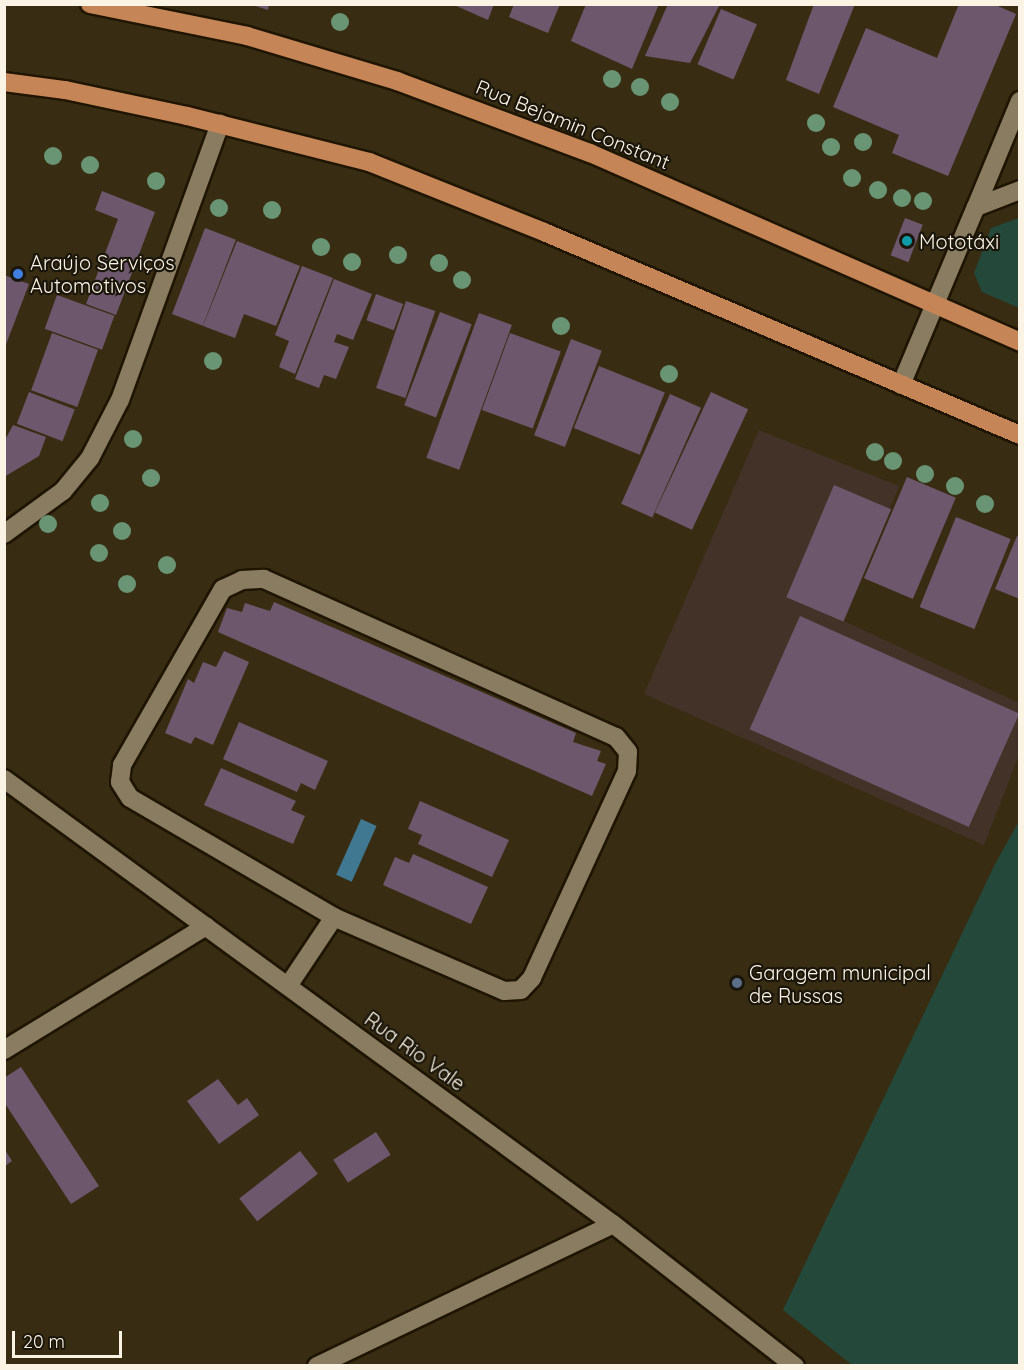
<!DOCTYPE html>
<html>
<head>
<meta charset="utf-8">
<style>
  body { margin:0 }
  #map { position:relative; width:1024px; height:1370px; overflow:hidden; background:#382d13; font-family:Quicksand,sans-serif }
  div>[style] { position:absolute }
  .commercial>* { inset:0; background:#423227 }
  .green>* { inset:0; background:#244839 }
  .water>* { inset:0; background:#407891; transform-origin:0 0 }
  .building>* { inset:0; background:#6d576d; transform-origin:0 0 }
  .roads { filter:drop-shadow(2px 0 #1f1500) drop-shadow(-2px 0 #1f1500) drop-shadow(0 2px #1f1500) drop-shadow(0 -2px #1f1500) }
  .minor>* { height:18px; margin:-9px; padding:0 9px; transform-origin:9px; border-radius:9px; background:#897c60 }
  .major>* { height:18px; margin:-9px; padding:0 9px; transform-origin:9px; border-radius:9px; background:#c58556 }
  .trees>* { width:18px; height:18px; margin:-9px; border-radius:50%; background:#6a9574 }
  .dots>* { width:16px; height:16px; translate:-50% -50%; box-sizing:border-box; border:3px solid #1b160b; border-radius:50% }
  span { translate:-50% -50%; white-space:nowrap; text-align:center; line-height:1.15; -webkit-text-stroke:4.5px #1b160b; paint-order:stroke }
  .street-label { font-size:20px; color:#fbf4e4 }
  .poi-label { font-size:20px; color:#fbf4e4 }
  .left { translate:0 -50%; text-align:left }
  .frame { position:absolute; inset:0; border:6px solid #fbf4e4; pointer-events:none }
  .scale { position:absolute; left:12px; top:1331px; width:110px; height:27px; box-sizing:border-box; border:3px solid #fbf4e4; border-top:0; padding-left:8px; font-size:18px; line-height:21px; white-space:nowrap; color:#fbf4e4; -webkit-text-stroke:4px #1b160b; paint-order:stroke }
</style>
</head>
<body>
<div id="map">
  <div class="commercial">
    <i style="clip-path:polygon(759px 430px,899px 486px,844px 621px,1019px 703px,1019px 755px,984px 845px,644px 694px)"></i>
  </div>
  <div class="green">
    <i style="clip-path:polygon(1019px 218px,1020px 218px,1019px 308px,982px 292px,974px 273px,991px 228px)"></i>
    <i style="clip-path:polygon(1019px 821px,1019px 1365px,852px 1365px,783px 1310px,994px 866px)"></i>
  </div>
  <div class="water">
    <i style="left:361px;top:819px;width:17px;height:61px;rotate:24deg"></i>
  </div>
  <div class="building">
    <i style="clip-path:polygon(249px 4px,269px 4px,268px 10px)"></i>
    <i style="clip-path:polygon(452px 4px,494px 4px,488px 20px)"></i>
    <i style="clip-path:polygon(514px 4px,560px 4px,548px 33px,509px 17px)"></i>
    <i style="clip-path:polygon(586px 4px,659px 4px,632px 69px,571px 41px)"></i>
    <i style="clip-path:polygon(668px 4px,720px 4px,690px 63px,645px 56px)"></i>
    <i style="clip-path:polygon(814px 4px,855px 4px,819px 94px,786px 80px)"></i>
    <i style="clip-path:polygon(959px 4px,993px 4px,1016px 14px,948px 176px,892px 153px,899px 135px,833px 107px,866px 28px,937px 58px)"></i>
    <i style="left:721px;top:9px;width:39px;height:60px;rotate:23deg"></i>
    <i style="clip-path:polygon(102px 191px,155px 212px,116px 315px,86px 304px,118px 219px,95px 210px)"></i>
    <i style="left:905px;top:218px;width:19px;height:40px;rotate:21deg"></i>
    <i style="left:205px;top:228px;width:33px;height:92px;rotate:21deg"></i>
    <i style="clip-path:polygon(237px 241px,300px 266px,276px 326px,244px 314px,235px 338px,203px 326px)"></i>
    <i style="clip-path:polygon(302px 266px,333px 278px,295px 374px,279px 367px,289px 341px,275px 335px)"></i>
    <i style="clip-path:polygon(4px 275px,29px 284px,5px 347px,4px 347px)"></i>
    <i style="clip-path:polygon(334px 279px,372px 294px,353px 340px,337px 334px,334px 342px,349px 347px,336px 379px,324px 375px,319px 388px,295px 379px)"></i>
    <i style="left:376px;top:294px;width:29px;height:28px;rotate:20deg"></i>
    <i style="left:57px;top:295px;width:61px;height:36px;rotate:20deg"></i>
    <i style="left:406px;top:301px;width:31px;height:92px;rotate:19deg"></i>
    <i style="left:440px;top:312px;width:34px;height:100px;rotate:21deg"></i>
    <i style="left:479px;top:313px;width:35px;height:154px;rotate:20deg"></i>
    <i style="left:52px;top:333px;width:49px;height:61px;rotate:20deg"></i>
    <i style="left:510px;top:333px;width:54px;height:82px;rotate:20deg"></i>
    <i style="left:571px;top:339px;width:33px;height:103px;rotate:21deg"></i>
    <i style="left:599px;top:366px;width:71px;height:67px;rotate:22deg"></i>
    <i style="left:29px;top:392px;width:49px;height:34px;rotate:21deg"></i>
    <i style="left:711px;top:392px;width:41px;height:133px;rotate:25deg"></i>
    <i style="left:670px;top:394px;width:34px;height:120px;rotate:24deg"></i>
    <i style="clip-path:polygon(13px 425px,46px 437px,39px 456px,4px 477px,4px 442px)"></i>
    <i style="left:907px;top:477px;width:53px;height:110px;rotate:23deg"></i>
    <i style="left:834px;top:485px;width:62px;height:122px;rotate:23deg"></i>
    <i style="left:956px;top:517px;width:59px;height:97px;rotate:22deg"></i>
    <i style="clip-path:polygon(1017px 536px,1020px 537px,1020px 599px,995px 589px)"></i>
    <i style="clip-path:polygon(274px 602px,576px 733px,573px 742px,601px 751px,597px 761px,606px 764px,592px 796px,218px 632px,227px 608px,242px 612px,245px 603px,270px 611px)"></i>
    <i style="left:800px;top:616px;width:240px;height:124px;rotate:24deg"></i>
    <i style="clip-path:polygon(224px 651px,249px 662px,213px 745px,195px 737px,191px 744px,165px 733px,188px 679px,194px 683px,203px 662px,216px 667px)"></i>
    <i style="clip-path:polygon(239px 722px,328px 761px,315px 790px,301px 783px,297px 792px,223px 759px)"></i>
    <i style="clip-path:polygon(221px 768px,296px 801px,291px 810px,305px 816px,293px 844px,204px 805px)"></i>
    <i style="clip-path:polygon(420px 801px,509px 840px,492px 877px,418px 844px,422px 835px,408px 829px)"></i>
    <i style="clip-path:polygon(413px 854px,488px 887px,471px 924px,383px 885px,395px 857px,409px 863px)"></i>
    <i style="clip-path:polygon(21px 1067px,99px 1186px,71px 1204px,4px 1102px,4px 1078px)"></i>
    <i style="clip-path:polygon(218px 1079px,238px 1105px,247px 1098px,259px 1115px,219px 1144px,187px 1101px)"></i>
    <i style="left:376px;top:1132px;width:27px;height:51px;rotate:57deg"></i>
    <i style="clip-path:polygon(5px 1150px,12px 1161px,5px 1166px)"></i>
    <i style="left:300px;top:1151px;width:29px;height:77px;rotate:52deg"></i>
  </div>
  <div class="roads">
    <div class="minor">
      <i style="left:976px;top:207px;width:115px;rotate:-67.5deg"></i>
      <i style="left:901px;top:385px;width:193px;rotate:-67.2deg"></i>
      <i style="left:976px;top:207px;width:47px;rotate:-21.1deg"></i>
      <i style="left:4px;top:534px;width:73px;rotate:-36.1deg"></i>
      <i style="left:63px;top:491px;width:43px;rotate:-50.7deg"></i>
      <i style="left:90px;top:458px;width:65px;rotate:-62.7deg"></i>
      <i style="left:120px;top:400px;width:294px;rotate:-70.1deg"></i>
      <i style="left:264px;top:579px;width:386px;rotate:24.2deg"></i>
      <i style="left:616px;top:737px;width:19px;rotate:51deg"></i>
      <i style="left:628px;top:752px;width:19px;rotate:93deg"></i>
      <i style="left:627px;top:771px;width:228px;rotate:114.7deg"></i>
      <i style="left:532px;top:978px;width:16px;rotate:133deg"></i>
      <i style="left:521px;top:990px;width:17px;rotate:177deg"></i>
      <i style="left:504px;top:991px;width:185px;rotate:-156.5deg"></i>
      <i style="left:334px;top:917px;width:236px;rotate:-149.7deg"></i>
      <i style="left:130px;top:798px;width:19px;rotate:-122deg"></i>
      <i style="left:120px;top:782px;width:17px;rotate:-83deg"></i>
      <i style="left:122px;top:765px;width:203px;rotate:-60.2deg"></i>
      <i style="left:223px;top:589px;width:21px;rotate:-25deg"></i>
      <i style="left:242px;top:580px;width:22px;rotate:-3deg"></i>
      <i style="left:4px;top:779px;width:754px;rotate:36.16deg"></i>
      <i style="left:613px;top:1224px;width:231px;rotate:38deg"></i>
      <i style="left:288px;top:986px;width:83px;rotate:-56.3deg"></i>
      <i style="left:4px;top:1050px;width:237px;rotate:-31.5deg"></i>
      <i style="left:317px;top:1366px;width:328px;rotate:-25.6deg"></i>
    </div>
    <div class="major">
      <i style="left:90px;top:4px;width:160px;rotate:11.5deg"></i>
      <i style="left:247px;top:36px;width:157px;rotate:16.7deg"></i>
      <i style="left:397px;top:81px;width:206px;rotate:20.5deg"></i>
      <i style="left:590px;top:153px;width:470px;rotate:23.7deg"></i>
      <i style="left:4px;top:82px;width:62px;rotate:7.5deg"></i>
      <i style="left:65px;top:90px;width:125px;rotate:12deg"></i>
      <i style="left:187px;top:116px;width:188px;rotate:14.2deg"></i>
      <i style="left:369px;top:162px;width:188px;rotate:21.8deg"></i>
      <i style="left:544px;top:232px;width:517px;rotate:23.1deg"></i>
    </div>
  </div>
  <div class="trees">
    <i style="left:340px;top:22px"></i>
    <i style="left:612px;top:79px"></i>
    <i style="left:640px;top:87px"></i>
    <i style="left:670px;top:102px"></i>
    <i style="left:816px;top:123px"></i>
    <i style="left:863px;top:142px"></i>
    <i style="left:831px;top:147px"></i>
    <i style="left:53px;top:156px"></i>
    <i style="left:90px;top:165px"></i>
    <i style="left:852px;top:178px"></i>
    <i style="left:156px;top:181px"></i>
    <i style="left:878px;top:190px"></i>
    <i style="left:902px;top:198px"></i>
    <i style="left:923px;top:201px"></i>
    <i style="left:219px;top:208px"></i>
    <i style="left:272px;top:210px"></i>
    <i style="left:321px;top:247px"></i>
    <i style="left:398px;top:255px"></i>
    <i style="left:352px;top:262px"></i>
    <i style="left:439px;top:263px"></i>
    <i style="left:462px;top:280px"></i>
    <i style="left:561px;top:326px"></i>
    <i style="left:213px;top:361px"></i>
    <i style="left:669px;top:374px"></i>
    <i style="left:133px;top:439px"></i>
    <i style="left:875px;top:452px"></i>
    <i style="left:893px;top:461px"></i>
    <i style="left:925px;top:474px"></i>
    <i style="left:151px;top:478px"></i>
    <i style="left:955px;top:486px"></i>
    <i style="left:100px;top:503px"></i>
    <i style="left:985px;top:504px"></i>
    <i style="left:48px;top:524px"></i>
    <i style="left:122px;top:531px"></i>
    <i style="left:99px;top:553px"></i>
    <i style="left:167px;top:565px"></i>
    <i style="left:127px;top:584px"></i>
  </div>
  <div class="dots">
    <i style="left:907px;top:241px;background:#0f9aa8"></i>
    <i style="left:18px;top:274px;background:#3f7fe0"></i>
    <i style="left:737px;top:983px;background:#5c6f8a"></i>
  </div>
  <div class="street-label">
    <span style="left:573px;top:124px;rotate:22deg">Rua Bejamin Constant</span>
    <span style="left:415px;top:1051px;rotate:36deg">Rua Rio Vale</span>
  </div>
  <div class="poi-label">
    <span class="left" style="left:919px;top:241px">Mototáxi</span>
    <span class="left" style="left:30px;top:274px">Araújo Serviços<br>Automotivos</span>
    <span class="left" style="left:749px;top:984px">Garagem municipal<br>de Russas</span>
  </div>
  <div class="frame"></div>
  <div class="scale">20 m</div>
</div>
</body>
</html>
